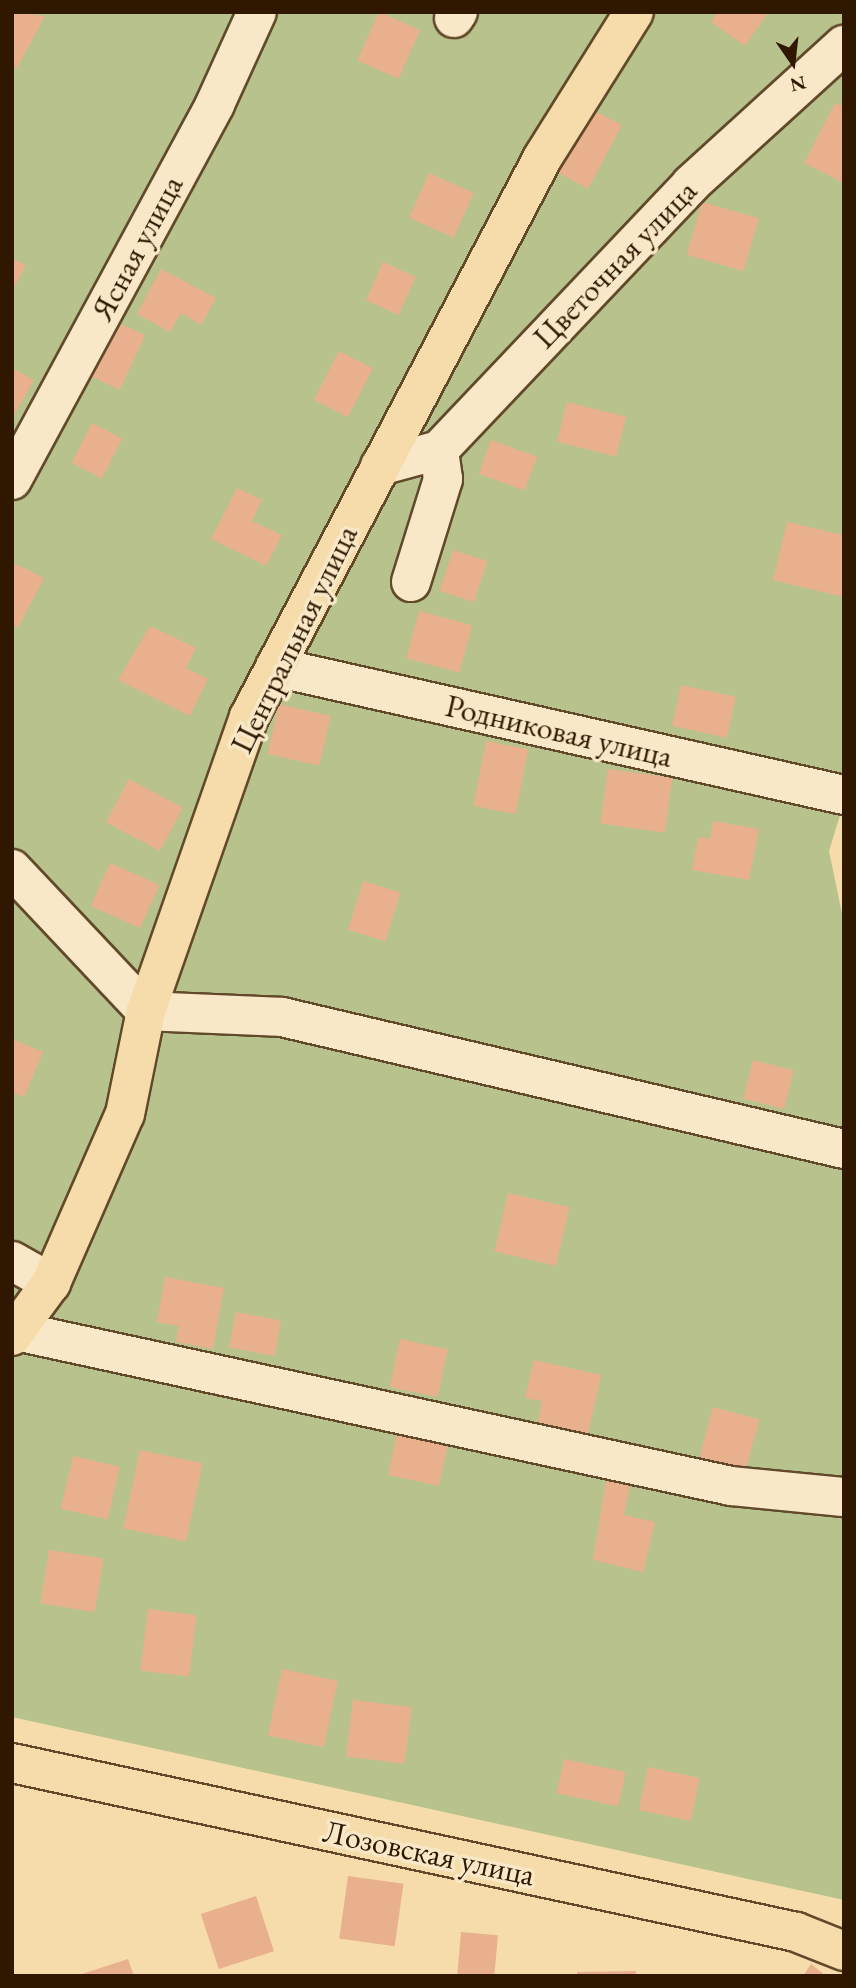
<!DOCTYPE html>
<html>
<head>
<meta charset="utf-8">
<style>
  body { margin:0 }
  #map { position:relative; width:856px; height:1988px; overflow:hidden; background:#f5dcaa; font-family:"EB Garamond",serif }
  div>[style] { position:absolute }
  .green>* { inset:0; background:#b7c28c }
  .building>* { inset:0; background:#e9b08d; transform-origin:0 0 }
  .roads { filter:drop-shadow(2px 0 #61492a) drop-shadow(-2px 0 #61492a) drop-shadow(0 2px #61492a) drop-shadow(0 -2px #61492a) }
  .minor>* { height:38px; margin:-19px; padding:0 19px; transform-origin:19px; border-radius:19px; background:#f8e8c8 }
  .major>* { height:38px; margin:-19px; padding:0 19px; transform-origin:19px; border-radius:19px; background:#f5dcaa }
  span { translate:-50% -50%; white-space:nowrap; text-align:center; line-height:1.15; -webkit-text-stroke:7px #f8e8c8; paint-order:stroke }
  .street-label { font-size:32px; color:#301800 }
  .frame { position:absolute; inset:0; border:14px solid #301800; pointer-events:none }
  .north { position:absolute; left:758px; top:28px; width:70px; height:70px; -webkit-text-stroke:5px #f8e8c8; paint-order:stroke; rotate:166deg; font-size:19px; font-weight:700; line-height:28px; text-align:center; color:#301800 }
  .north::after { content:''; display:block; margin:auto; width:24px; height:32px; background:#301800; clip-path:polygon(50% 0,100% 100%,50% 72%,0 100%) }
</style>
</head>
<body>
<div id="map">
  <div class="green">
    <i style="clip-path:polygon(12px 12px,844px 12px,844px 802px,829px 851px,844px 923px,844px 1900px,12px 1717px)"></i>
  </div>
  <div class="building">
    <i style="clip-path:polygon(12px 12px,45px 16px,17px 68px,12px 65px)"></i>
    <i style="left:379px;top:12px;width:45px;height:53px;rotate:24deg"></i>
    <i style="clip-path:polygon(718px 12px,766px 12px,768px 13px,745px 46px,711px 22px)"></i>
    <i style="clip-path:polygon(835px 103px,844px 107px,844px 183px,804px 163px)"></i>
    <i style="left:584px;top:105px;width:43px;height:72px;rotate:28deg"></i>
    <i style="left:429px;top:173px;width:49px;height:49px;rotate:24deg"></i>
    <i style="left:702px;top:202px;width:59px;height:55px;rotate:16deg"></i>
    <i style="clip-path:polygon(12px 258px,26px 265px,12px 291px)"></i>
    <i style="left:383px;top:262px;width:36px;height:42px;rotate:24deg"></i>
    <i style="clip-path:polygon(161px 269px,216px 298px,201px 325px,181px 313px,170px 332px,137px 314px)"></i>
    <i style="left:108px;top:318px;width:41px;height:60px;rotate:25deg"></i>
    <i style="left:339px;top:351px;width:38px;height:55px;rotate:27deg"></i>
    <i style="clip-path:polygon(12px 368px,34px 380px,12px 419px)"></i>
    <i style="left:567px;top:402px;width:61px;height:41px;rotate:14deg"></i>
    <i style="left:92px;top:423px;width:34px;height:45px;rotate:27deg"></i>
    <i style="left:491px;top:440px;width:49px;height:36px;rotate:20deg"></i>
    <i style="clip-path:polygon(237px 488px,262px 500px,252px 521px,282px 535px,266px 566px,211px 539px)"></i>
    <i style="clip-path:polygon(787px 522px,844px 535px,844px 597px,773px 580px)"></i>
    <i style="left:453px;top:550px;width:36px;height:43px;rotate:18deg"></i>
    <i style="clip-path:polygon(12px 562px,44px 578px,18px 628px,12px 625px)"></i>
    <i style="left:419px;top:611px;width:55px;height:49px;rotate:15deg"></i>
    <i style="clip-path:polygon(150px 626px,196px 648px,186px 668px,208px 679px,190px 716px,118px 680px)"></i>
    <i style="left:681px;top:685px;width:56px;height:42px;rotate:12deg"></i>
    <i style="left:279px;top:704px;width:53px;height:51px;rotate:13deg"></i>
    <i style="left:486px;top:741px;width:43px;height:66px;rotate:11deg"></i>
    <i style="left:608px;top:769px;width:65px;height:55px;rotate:8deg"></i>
    <i style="left:129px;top:779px;width:61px;height:49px;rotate:28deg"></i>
    <i style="clip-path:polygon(713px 821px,759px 829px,749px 880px,692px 870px,698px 837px,710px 839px)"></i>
    <i style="left:110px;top:863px;width:54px;height:47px;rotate:24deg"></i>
    <i style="left:363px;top:881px;width:39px;height:51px;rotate:17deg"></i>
    <i style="clip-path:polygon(12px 1039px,43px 1052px,24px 1097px,12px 1092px)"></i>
    <i style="left:753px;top:1060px;width:42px;height:40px;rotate:14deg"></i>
    <i style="left:508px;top:1193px;width:63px;height:60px;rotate:13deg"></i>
    <i style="clip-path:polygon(165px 1277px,224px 1288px,213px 1349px,176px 1342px,179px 1326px,157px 1322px)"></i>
    <i style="left:236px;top:1312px;width:46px;height:36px;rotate:11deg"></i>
    <i style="left:400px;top:1339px;width:49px;height:49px;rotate:12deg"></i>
    <i style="clip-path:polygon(534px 1360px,601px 1375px,588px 1434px,538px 1422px,542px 1401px,525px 1398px)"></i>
    <i style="left:713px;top:1407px;width:48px;height:54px;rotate:15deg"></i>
    <i style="left:397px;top:1433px;width:52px;height:43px;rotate:12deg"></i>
    <i style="left:140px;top:1450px;width:64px;height:80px;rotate:12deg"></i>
    <i style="left:73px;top:1456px;width:48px;height:54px;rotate:13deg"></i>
    <i style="clip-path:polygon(607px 1475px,631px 1480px,624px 1515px,655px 1522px,643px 1572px,593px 1560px)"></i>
    <i style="left:49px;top:1550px;width:55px;height:54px;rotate:9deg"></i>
    <i style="left:148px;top:1609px;width:49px;height:62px;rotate:7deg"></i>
    <i style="left:282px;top:1669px;width:57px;height:68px;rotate:12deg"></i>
    <i style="left:353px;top:1700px;width:59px;height:57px;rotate:7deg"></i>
    <i style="left:564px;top:1759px;width:63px;height:35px;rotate:12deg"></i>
    <i style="left:648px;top:1767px;width:53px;height:44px;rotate:12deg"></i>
    <i style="left:348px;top:1876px;width:56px;height:63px;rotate:8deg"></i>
    <i style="left:256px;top:1896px;width:58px;height:58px;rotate:72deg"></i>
    <i style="left:461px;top:1932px;width:37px;height:44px;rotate:5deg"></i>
    <i style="clip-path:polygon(128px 1959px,134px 1976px,79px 1976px,79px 1975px)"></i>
    <i style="clip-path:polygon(811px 1964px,826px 1976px,803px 1976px)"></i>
    <i style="clip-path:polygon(636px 1971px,636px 1976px,577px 1976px,577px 1972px)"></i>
  </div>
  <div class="roads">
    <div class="minor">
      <i style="left:454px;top:18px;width:7px;rotate:-56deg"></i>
      <i style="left:380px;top:466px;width:61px;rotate:-15.2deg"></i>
      <i style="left:439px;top:450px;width:366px;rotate:-46.5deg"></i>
      <i style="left:691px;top:184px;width:207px;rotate:-42.3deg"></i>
      <i style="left:12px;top:480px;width:427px;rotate:-61.6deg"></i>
      <i style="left:215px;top:104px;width:101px;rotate:-65.5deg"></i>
      <i style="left:411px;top:582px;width:108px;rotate:-72.7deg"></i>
      <i style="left:443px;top:479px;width:29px;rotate:-98deg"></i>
      <i style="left:275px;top:667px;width:583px;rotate:12.68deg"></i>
      <i style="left:12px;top:869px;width:195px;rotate:46.7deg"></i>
      <i style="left:146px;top:1011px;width:136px;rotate:2.5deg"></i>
      <i style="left:282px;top:1017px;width:577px;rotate:13.22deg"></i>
      <i style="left:12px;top:1261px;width:45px;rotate:29.4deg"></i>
      <i style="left:16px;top:1331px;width:732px;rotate:12.23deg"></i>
      <i style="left:731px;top:1486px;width:114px;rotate:5.6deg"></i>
    </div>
    <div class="major">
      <i style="left:12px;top:1336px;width:66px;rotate:-53.7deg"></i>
      <i style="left:51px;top:1283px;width:184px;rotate:-66.4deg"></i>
      <i style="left:125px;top:1114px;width:105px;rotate:-78.5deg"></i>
      <i style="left:146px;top:1011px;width:312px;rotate:-70.7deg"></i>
      <i style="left:249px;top:717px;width:632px;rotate:-62.3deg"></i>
      <i style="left:543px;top:157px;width:171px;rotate:-57.9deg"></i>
      <i style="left:12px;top:1763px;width:802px;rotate:12.16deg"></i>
      <i style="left:796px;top:1932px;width:52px;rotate:21.6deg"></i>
    </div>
  </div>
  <div class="street-label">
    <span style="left:137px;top:248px;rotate:-62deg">Ясная улица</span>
    <span style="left:615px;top:264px;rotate:-46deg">Цветочная улица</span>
    <span style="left:294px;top:639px;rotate:-64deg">Центральная улица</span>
    <span style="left:559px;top:731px;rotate:13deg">Родниковая улица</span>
    <span style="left:429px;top:1853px;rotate:12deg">Лозовская улица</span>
  </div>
  <div class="frame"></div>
  <div class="north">N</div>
</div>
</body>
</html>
